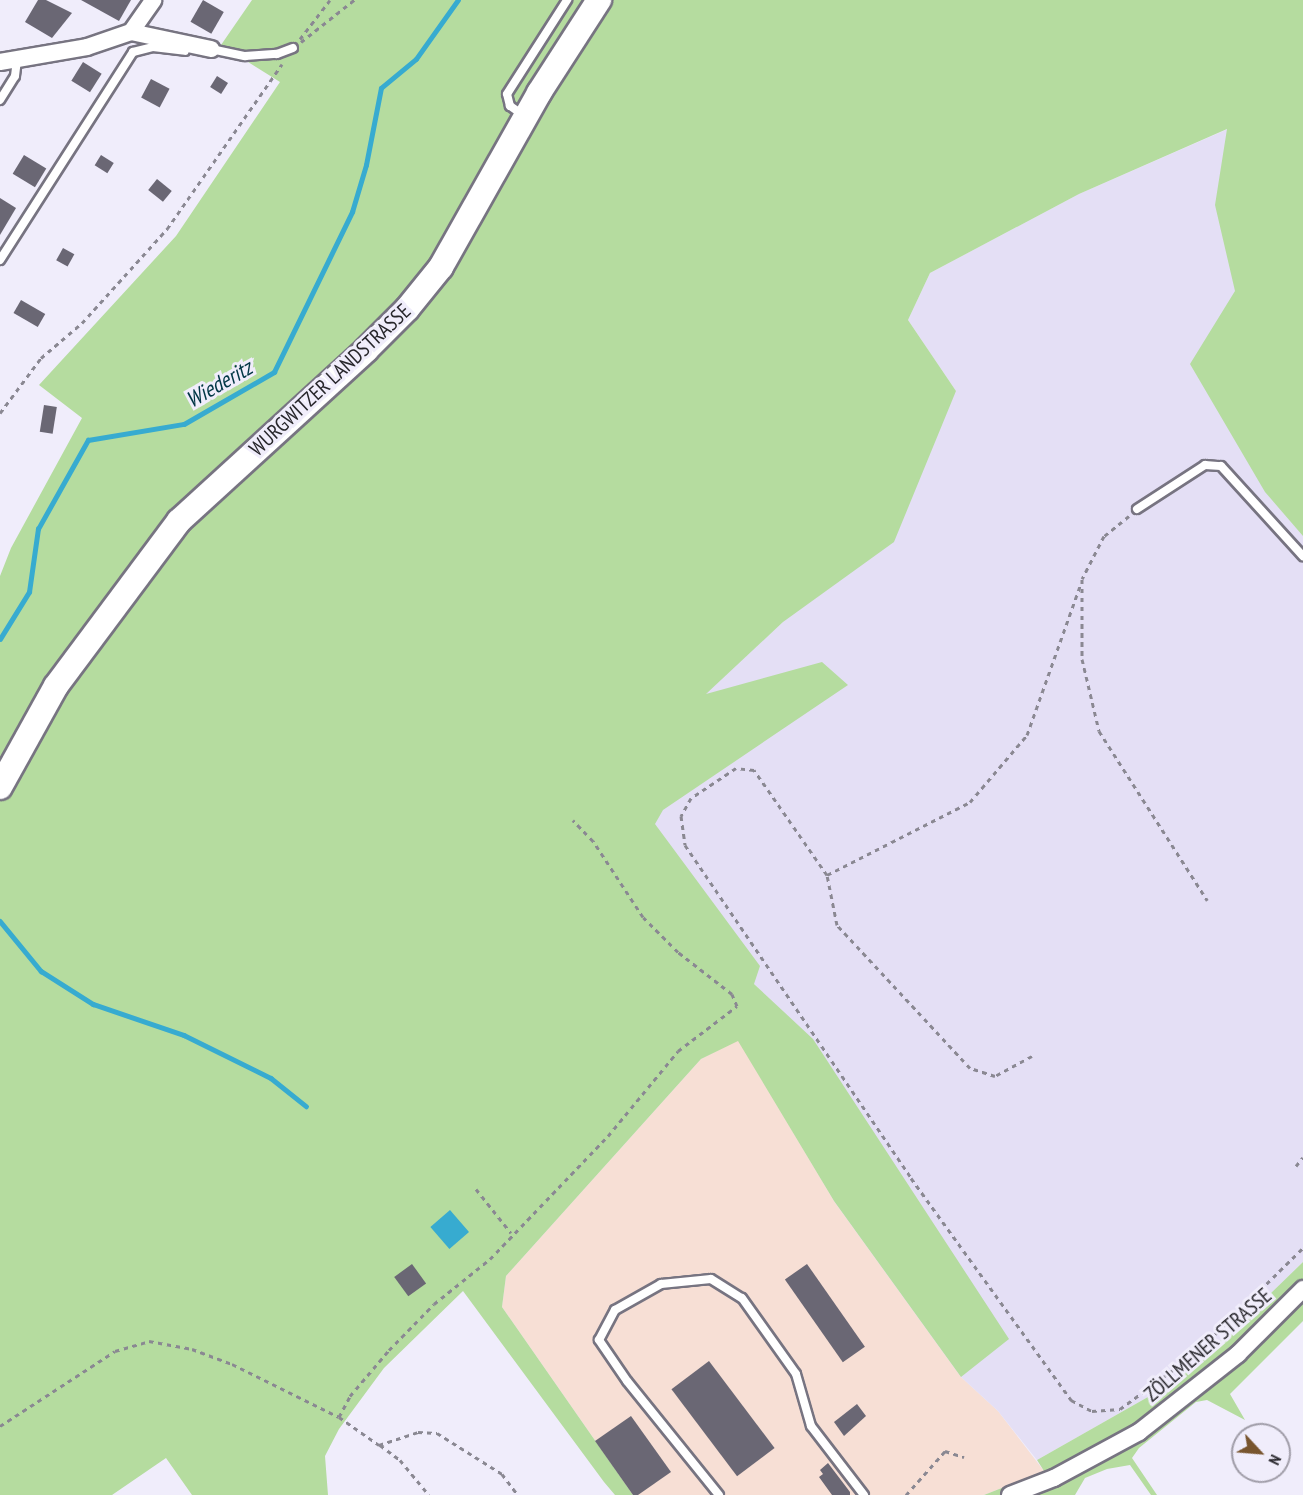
<!DOCTYPE html>
<html>
<head>
<meta charset="utf-8">
<style>
  body { margin:0 }
  #map { position:relative; width:1303px; height:1495px; overflow:hidden; background:#f0edfb; font-family:"PT Sans Narrow",sans-serif }
  div>[style] { position:absolute }
  .commercial>* { inset:0; background:#f7dfd5 }
  .built>* { inset:0; background:#e4dff5 }
  .green>* { inset:0; background:#b5dc9f }
  .water>* { inset:0; background:#37abd0; transform-origin:0 0 }
  .stream>* { height:4.5px; margin:-2.25px; padding:0 2.25px; transform-origin:2.25px; border-radius:2.25px; background:#37abd0 }
  .building>* { inset:0; background:#6a6774; transform-origin:0 0 }
  .path>* { height:3px; margin-top:-1.5px; transform-origin:0; background:repeating-linear-gradient(90deg,#8a8892 0 4.5px,transparent 0 9px) }
  .roads { filter:drop-shadow(2px 0 #777481) drop-shadow(-2px 0 #777481) drop-shadow(0 2px #777481) drop-shadow(0 -2px #777481) }
  .service>* { height:8px; margin:-4px; padding:0 4px; transform-origin:4px; border-radius:4px; background:#fff }
  .minor>* { height:16px; margin:-8px; padding:0 8px; transform-origin:8px; border-radius:8px; background:#fff }
  .secondary>* { height:24px; margin:-12px; padding:0 12px; transform-origin:12px; border-radius:12px; background:#fff }
  span { translate:-50% -50%; white-space:nowrap; text-align:center; line-height:1.15; -webkit-text-stroke:6px #f0edfb; paint-order:stroke }
  .street-label { font-size:21px; color:#27262b }
  .water-label { font-size:22px; color:#013645; font-style:italic }
  .north { position:absolute; left:1231px; top:1423px; width:60px; height:60px; box-sizing:border-box; background:#f0edfb; border:2px solid #a09da8; border-radius:50%; rotate:116deg; font-size:16px; font-weight:700; line-height:24px; text-align:center; color:#27262b }
  .north::after { content:''; display:block; margin:auto; width:21px; height:27px; background:#78552e; clip-path:polygon(50% 0,100% 100%,50% 72%,0 100%) }
</style>
</head>
<body>
<div id="map">
  <div class="commercial">
    <i style="clip-path:polygon(738px 1040px,834px 1201px,961px 1377px,998px 1411px,1044px 1471px,984px 1495px,633px 1495px,502px 1307px,506px 1276px,701px 1059px)"></i>
  </div>
  <div class="built">
    <i style="clip-path:polygon(1228px 129px,1303px 268px,1303px 1262px,1231px 1332px,1162px 1389px,1037px 1460px,998px 1411px,961px 1377px,834px 1201px,780px 1009px,636px 870px,705px 694px,783px 622px,956px 391px,908px 320px,930px 273px,1079px 194px)"></i>
  </div>
  <div class="green">
    <i style="clip-path:polygon(252px 0,1303px 0,1303px 536px,1265px 492px,1190px 364px,1235px 291px,1215px 205px,1227px 129px,1079px 194px,930px 273px,908px 320px,956px 391px,894px 542px,783px 622px,706px 694px,822px 662px,848px 685px,663px 810px,655px 824px,760px 966px,754px 984px,813px 1039px,1009px 1339px,961px 1377px,834px 1201px,738px 1041px,701px 1059px,506px 1276px,502px 1307px,633px 1495px,615px 1495px,604px 1482px,463px 1291px,384px 1368px,339px 1429px,325px 1456px,328px 1495px,192px 1495px,166px 1458px,112px 1495px,0 1495px,0 576px,11px 548px,82px 418px,39px 385px,176px 236px,280px 82px,221px 45px)"></i>
    <i style="clip-path:polygon(1303px 1262px,1303px 1321px,1230px 1394px,1245px 1420px,1207px 1400px,1196px 1402px,1139px 1448px,1132px 1458px,1157px 1495px,1151px 1495px,1130px 1465px,1107px 1469px,1085px 1478px,1075px 1495px,984px 1495px,1044px 1471px,1037px 1460px,1162px 1389px,1231px 1332px)"></i>
  </div>
  <div class="water">
    <i style="left:450px;top:1210px;width:29px;height:26px;rotate:49deg"></i>
  </div>
  <div class="stream">
    <i style="left:0;top:639px;width:55px;rotate:-58.3deg"></i>
    <i style="left:29px;top:592px;width:64px;rotate:-81.9deg"></i>
    <i style="left:38px;top:529px;width:102px;rotate:-60.7deg"></i>
    <i style="left:88px;top:440px;width:97px;rotate:-9.5deg"></i>
    <i style="left:184px;top:424px;width:104px;rotate:-30deg"></i>
    <i style="left:274px;top:372px;width:178px;rotate:-64deg"></i>
    <i style="left:352px;top:212px;width:49px;rotate:-73.4deg"></i>
    <i style="left:366px;top:165px;width:78px;rotate:-79deg"></i>
    <i style="left:381px;top:88px;width:45px;rotate:-39.6deg"></i>
    <i style="left:416px;top:59px;width:72px;rotate:-54.6deg"></i>
    <i style="left:0;top:921px;width:65px;rotate:50.6deg"></i>
    <i style="left:41px;top:971px;width:62px;rotate:32.4deg"></i>
    <i style="left:93px;top:1004px;width:96px;rotate:18.8deg"></i>
    <i style="left:184px;top:1035px;width:97px;rotate:26.3deg"></i>
    <i style="left:271px;top:1078px;width:45px;rotate:38.7deg"></i>
  </div>
  <div class="building">
    <i style="clip-path:polygon(38px 0,46px 0,72px 13px,52px 38px,25px 22px)"></i>
    <i style="clip-path:polygon(81px 0,131px 0,119px 21px)"></i>
    <i style="left:203px;top:0;width:24px;height:25px;rotate:30deg"></i>
    <i style="left:83px;top:62px;width:22px;height:22px;rotate:32deg"></i>
    <i style="left:217px;top:76px;width:13px;height:13px;rotate:32deg"></i>
    <i style="left:151px;top:79px;width:21px;height:21px;rotate:28deg"></i>
    <i style="left:24px;top:155px;width:26px;height:22px;rotate:31deg"></i>
    <i style="left:101px;top:155px;width:15px;height:12px;rotate:32deg"></i>
    <i style="left:157px;top:179px;width:19px;height:14px;rotate:39deg"></i>
    <i style="clip-path:polygon(0 198px,16px 208px,0 235px)"></i>
    <i style="left:63px;top:248px;width:13px;height:14px;rotate:29deg"></i>
    <i style="left:21px;top:300px;width:28px;height:15px;rotate:30deg"></i>
    <i style="left:44px;top:405px;width:13px;height:27px;rotate:9deg"></i>
    <i style="left:412px;top:1264px;width:24px;height:22px;rotate:54deg"></i>
    <i style="left:807px;top:1264px;width:101px;height:27px;rotate:55deg"></i>
    <i style="left:709px;top:1361px;width:109px;height:47px;rotate:53deg"></i>
    <i style="clip-path:polygon(857px 1404px,866px 1416px,844px 1436px,834px 1422px)"></i>
    <i style="clip-path:polygon(631px 1416px,671px 1472px,638px 1495px,633px 1495px,595px 1441px)"></i>
    <i style="clip-path:polygon(828px 1463px,850px 1492px,850px 1495px,832px 1495px,819px 1477px,823px 1474px,820px 1470px)"></i>
  </div>
  <div class="path">
    <i style="left:300px;top:39px;width:49px;rotate:-52.4deg"></i>
    <i style="left:301px;top:42px;width:68px;rotate:-38.4deg"></i>
    <i style="left:0;top:413px;width:69px;rotate:-53.3deg"></i>
    <i style="left:41px;top:358px;width:54px;rotate:-40.5deg"></i>
    <i style="left:82px;top:323px;width:127px;rotate:-47.9deg"></i>
    <i style="left:167px;top:229px;width:201px;rotate:-55.1deg"></i>
    <i style="left:1129px;top:516px;width:32px;rotate:141deg"></i>
    <i style="left:1104px;top:536px;width:48px;rotate:117.1deg"></i>
    <i style="left:1082px;top:579px;width:80px;rotate:90deg"></i>
    <i style="left:1082px;top:659px;width:74px;rotate:76.7deg"></i>
    <i style="left:1099px;top:731px;width:201px;rotate:57.4deg"></i>
    <i style="left:827px;top:875px;width:161px;rotate:-27deg"></i>
    <i style="left:970px;top:802px;width:88px;rotate:-49.6deg"></i>
    <i style="left:1027px;top:735px;width:161px;rotate:-70.4deg"></i>
    <i style="left:1032px;top:1056px;width:42px;rotate:151.6deg"></i>
    <i style="left:995px;top:1076px;width:26px;rotate:-162deg"></i>
    <i style="left:970px;top:1068px;width:195px;rotate:-132.9deg"></i>
    <i style="left:837px;top:925px;width:51px;rotate:-101.3deg"></i>
    <i style="left:827px;top:875px;width:128px;rotate:-124.8deg"></i>
    <i style="left:754px;top:770px;width:18px;rotate:-174deg"></i>
    <i style="left:736px;top:768px;width:54px;rotate:146.3deg"></i>
    <i style="left:691px;top:798px;width:21px;rotate:119deg"></i>
    <i style="left:681px;top:816px;width:29px;rotate:82deg"></i>
    <i style="left:685px;top:845px;width:402px;rotate:55.8deg"></i>
    <i style="left:911px;top:1178px;width:274px;rotate:54.2deg"></i>
    <i style="left:1071px;top:1400px;width:24px;rotate:28deg"></i>
    <i style="left:1092px;top:1411px;width:28px;rotate:-4deg"></i>
    <i style="left:1120px;top:1409px;width:94px;rotate:-36.4deg"></i>
    <i style="left:1196px;top:1353px;width:150px;rotate:-44.5deg"></i>
    <i style="left:1296px;top:1166px;width:11px;rotate:-52deg"></i>
    <i style="left:476px;top:1189px;width:56px;rotate:51.5deg"></i>
    <i style="left:339px;top:1417px;width:24px;rotate:-62deg"></i>
    <i style="left:350px;top:1396px;width:60px;rotate:-49.7deg"></i>
    <i style="left:389px;top:1350px;width:64px;rotate:-45.6deg"></i>
    <i style="left:434px;top:1304px;width:72px;rotate:-38.8deg"></i>
    <i style="left:490px;top:1259px;width:170px;rotate:-46.2deg"></i>
    <i style="left:608px;top:1136px;width:110px;rotate:-50.5deg"></i>
    <i style="left:678px;top:1051px;width:74px;rotate:-37.3deg"></i>
    <i style="left:737px;top:1006px;width:13px;rotate:-113deg"></i>
    <i style="left:732px;top:994px;width:68px;rotate:-142.1deg"></i>
    <i style="left:678px;top:952px;width:49px;rotate:-135deg"></i>
    <i style="left:643px;top:917px;width:91px;rotate:-123.3deg"></i>
    <i style="left:593px;top:841px;width:29px;rotate:-134deg"></i>
    <i style="left:0;top:1426px;width:137px;rotate:-33.1deg"></i>
    <i style="left:115px;top:1351px;width:35px;rotate:-16deg"></i>
    <i style="left:149px;top:1341px;width:44px;rotate:10.5deg"></i>
    <i style="left:192px;top:1349px;width:43px;rotate:20.6deg"></i>
    <i style="left:232px;top:1364px;width:119px;rotate:26.4deg"></i>
    <i style="left:339px;top:1417px;width:49px;rotate:35deg"></i>
    <i style="left:379px;top:1445px;width:41px;rotate:-18.4deg"></i>
    <i style="left:418px;top:1432px;width:19px;rotate:3deg"></i>
    <i style="left:437px;top:1433px;width:77px;rotate:32.2deg"></i>
    <i style="left:502px;top:1474px;width:26px;rotate:53deg"></i>
    <i style="left:380px;top:1445px;width:25px;rotate:37deg"></i>
    <i style="left:400px;top:1460px;width:45px;rotate:50.4deg"></i>
    <i style="left:906px;top:1495px;width:59px;rotate:-48.4deg"></i>
    <i style="left:945px;top:1451px;width:20px;rotate:18deg"></i>
  </div>
  <div class="roads">
    <div class="service">
      <i style="left:211px;top:49px;width:35px;rotate:12deg"></i>
      <i style="left:245px;top:56px;width:32px;rotate:-4deg"></i>
      <i style="left:277px;top:54px;width:17px;rotate:-21deg"></i>
      <i style="left:0;top:100px;width:28px;rotate:-58deg"></i>
      <i style="left:15px;top:76px;width:17px;rotate:-83deg"></i>
      <i style="left:523px;top:115px;width:16px;rotate:-145deg"></i>
      <i style="left:510px;top:106px;width:12px;rotate:-104deg"></i>
      <i style="left:507px;top:94px;width:112px;rotate:-57.4deg"></i>
      <i style="left:0;top:260px;width:247px;rotate:-57.4deg"></i>
      <i style="left:133px;top:52px;width:21px;rotate:-14deg"></i>
      <i style="left:153px;top:47px;width:32px;rotate:7deg"></i>
      <i style="left:1137px;top:509px;width:81px;rotate:-32.9deg"></i>
      <i style="left:1205px;top:465px;width:16px;rotate:4deg"></i>
      <i style="left:1221px;top:466px;width:122px;rotate:47.7deg"></i>
      <i style="left:719px;top:1495px;width:146px;rotate:-128.9deg"></i>
      <i style="left:627px;top:1381px;width:50px;rotate:-124.3deg"></i>
      <i style="left:599px;top:1340px;width:34px;rotate:-62deg"></i>
      <i style="left:615px;top:1310px;width:53px;rotate:-29.5deg"></i>
      <i style="left:661px;top:1284px;width:50px;rotate:-5.7deg"></i>
      <i style="left:711px;top:1279px;width:36px;rotate:32deg"></i>
      <i style="left:742px;top:1298px;width:93px;rotate:54.6deg"></i>
      <i style="left:796px;top:1374px;width:54px;rotate:73.9deg"></i>
      <i style="left:811px;top:1426px;width:87px;rotate:52.5deg"></i>
    </div>
    <div class="minor">
      <i style="left:131px;top:32px;width:39px;rotate:-55deg"></i>
      <i style="left:0;top:62px;width:88px;rotate:-9.8deg"></i>
      <i style="left:87px;top:47px;width:46px;rotate:-18.8deg"></i>
      <i style="left:131px;top:32px;width:82px;rotate:12deg"></i>
      <i style="left:1010px;top:1495px;width:47px;rotate:-21.1deg"></i>
      <i style="left:1054px;top:1478px;width:97px;rotate:-28.4deg"></i>
      <i style="left:1139px;top:1432px;width:126px;rotate:-38.2deg"></i>
      <i style="left:1238px;top:1354px;width:92px;rotate:-45deg"></i>
    </div>
    <div class="secondary">
      <i style="left:0;top:787px;width:115px;rotate:-61deg"></i>
      <i style="left:56px;top:686px;width:206px;rotate:-53.3deg"></i>
      <i style="left:179px;top:521px;width:253px;rotate:-42.4deg"></i>
      <i style="left:366px;top:350px;width:58px;rotate:-45deg"></i>
      <i style="left:407px;top:309px;width:54px;rotate:-51deg"></i>
      <i style="left:441px;top:267px;width:200px;rotate:-60.6deg"></i>
      <i style="left:539px;top:93px;width:111px;rotate:-57.2deg"></i>
    </div>
  </div>
  <div class="street-label">
    <span style="left:330px;top:380px;rotate:-43deg">WURGWITZER LANDSTRASSE</span>
    <span style="left:1208px;top:1345px;rotate:-41deg">ZÖLLMENER STRASSE</span>
  </div>
  <div class="water-label">
    <span style="left:219px;top:384px;rotate:-30deg">Wiederitz</span>
  </div>
  <div class="north">N</div>
</div>
</body>
</html>
